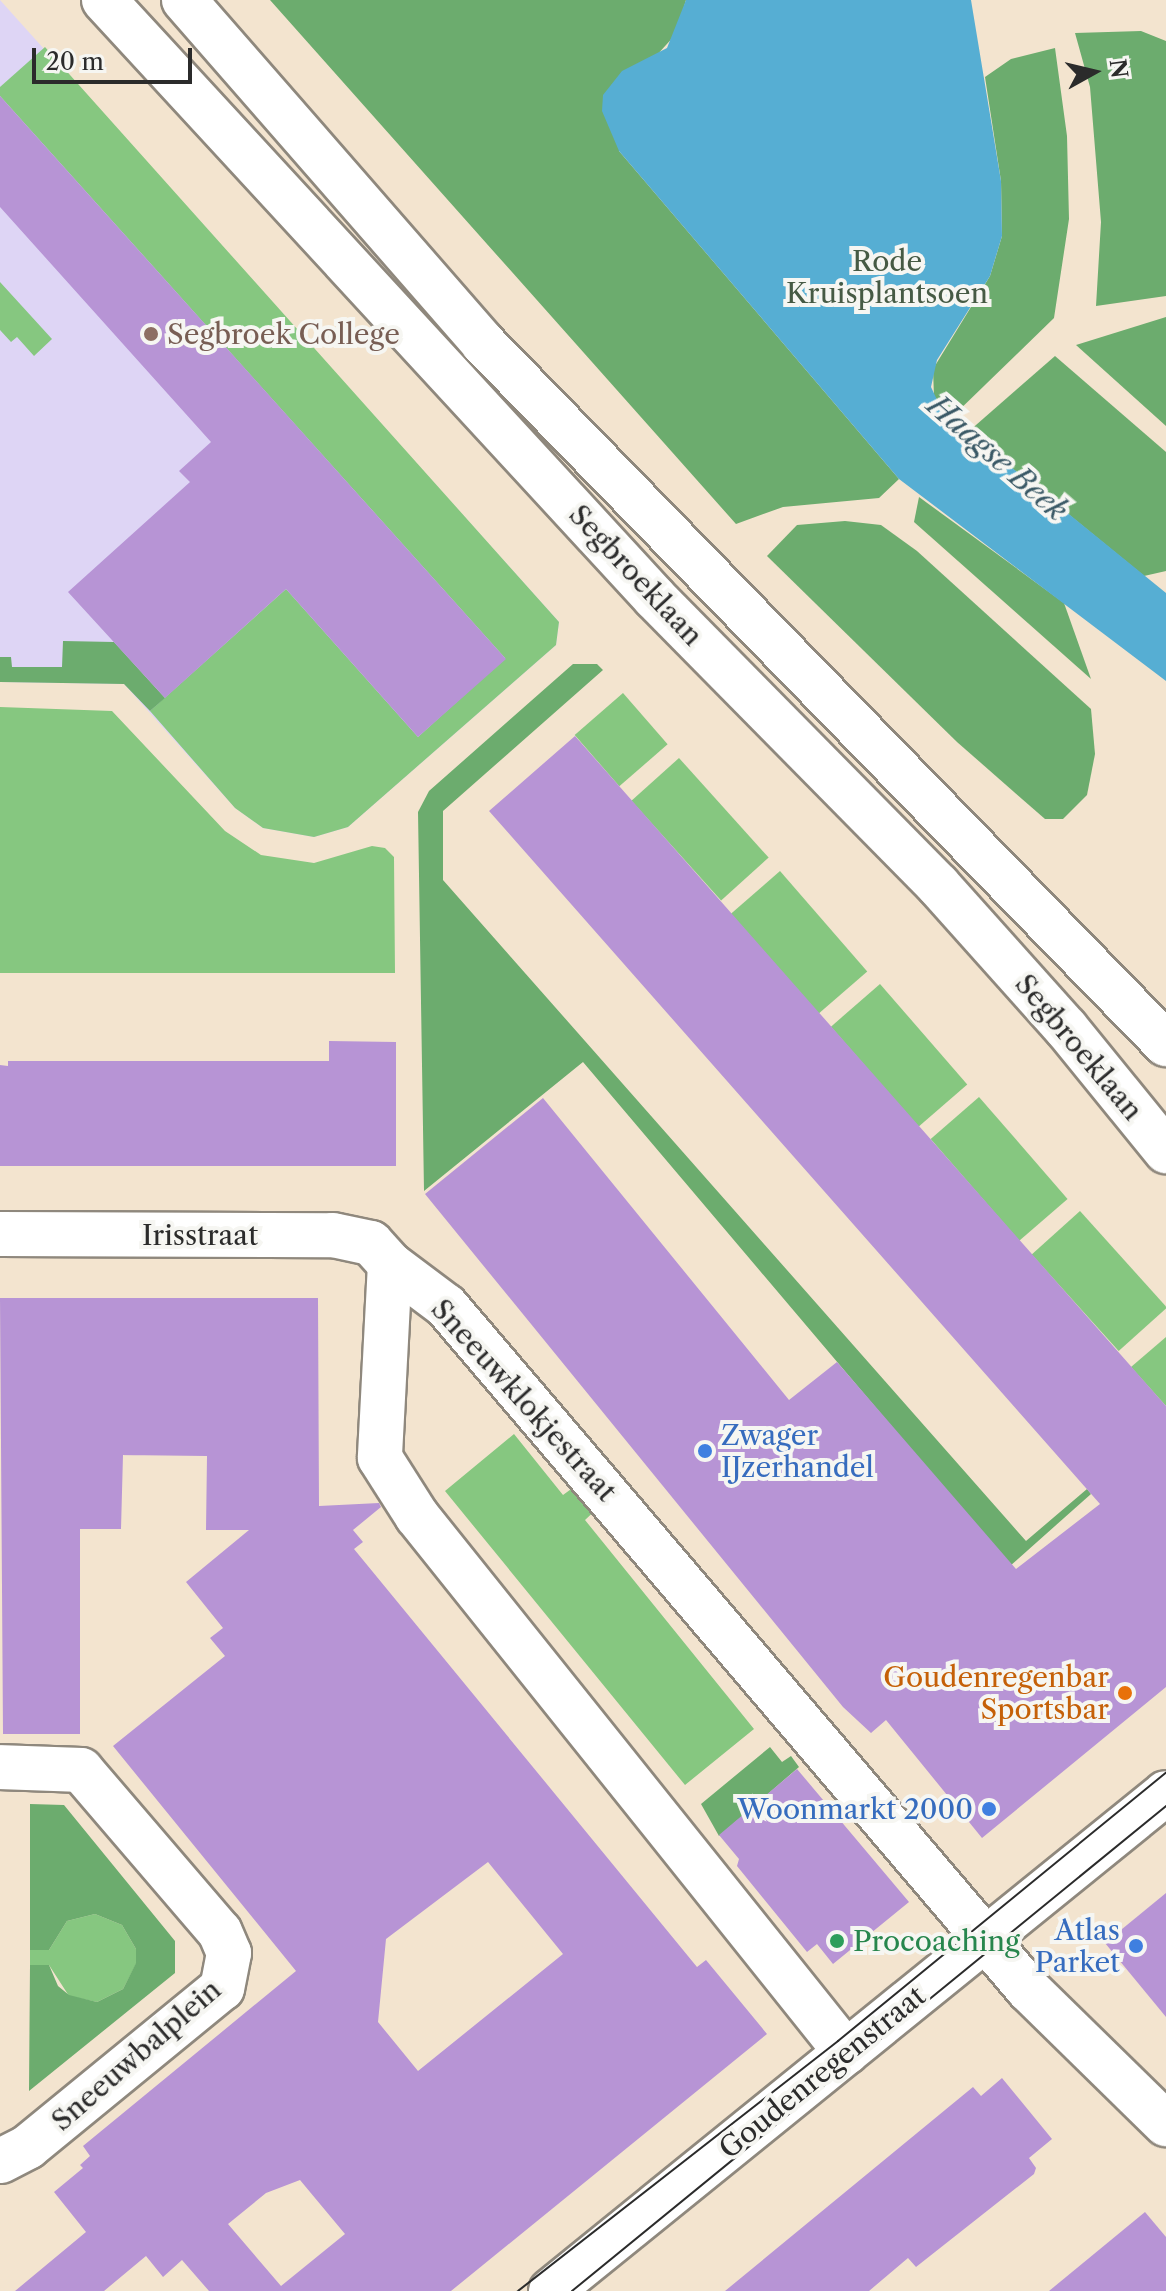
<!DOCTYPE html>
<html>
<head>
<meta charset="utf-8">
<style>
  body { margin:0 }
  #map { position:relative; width:1166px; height:2291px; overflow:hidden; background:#f3e4cf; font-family:"Libre Caslon Text",serif }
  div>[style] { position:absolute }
  .built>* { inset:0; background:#ded5f5 }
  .green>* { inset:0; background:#86c780; transform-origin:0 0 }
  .forest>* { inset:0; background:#6cac6e }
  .water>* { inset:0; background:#56aed3 }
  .building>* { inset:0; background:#b794d5 }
  .roads { filter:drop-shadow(2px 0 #8f887d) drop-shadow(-2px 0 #8f887d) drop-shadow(0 2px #8f887d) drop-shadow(0 -2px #8f887d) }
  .minor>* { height:44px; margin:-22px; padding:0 22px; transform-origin:22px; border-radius:22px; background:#fff }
  .major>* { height:44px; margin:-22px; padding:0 22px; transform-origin:22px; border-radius:22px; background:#fff }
  .tram>* { height:2px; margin:-1px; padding:0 1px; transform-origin:1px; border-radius:1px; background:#2b2b2b }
  .dots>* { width:22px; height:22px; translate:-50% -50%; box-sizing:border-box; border:4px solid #f6f6f2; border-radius:50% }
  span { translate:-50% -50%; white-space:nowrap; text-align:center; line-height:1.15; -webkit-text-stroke:8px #f6f6f2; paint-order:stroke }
  .park-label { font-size:28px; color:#465a44 }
  .education-label { font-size:28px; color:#785e54 }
  .left { translate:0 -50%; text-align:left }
  .street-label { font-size:28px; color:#2b2b2b }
  .shop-label { font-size:28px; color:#366cbe }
  .right { translate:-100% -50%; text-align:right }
  .food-label { font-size:28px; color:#c56008 }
  .leisure-label { font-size:28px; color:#27864d }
  .water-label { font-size:30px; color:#3a5966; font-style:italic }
  .north { position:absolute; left:1054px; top:32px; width:80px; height:80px; -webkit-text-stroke:6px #f6f6f2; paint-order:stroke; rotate:82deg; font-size:22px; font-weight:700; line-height:32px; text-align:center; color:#2b2b2b }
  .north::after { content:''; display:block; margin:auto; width:28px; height:36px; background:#2b2b2b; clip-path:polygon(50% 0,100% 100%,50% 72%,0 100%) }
  .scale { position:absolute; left:32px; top:48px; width:160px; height:36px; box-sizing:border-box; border:4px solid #2b2b2b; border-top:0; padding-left:10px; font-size:24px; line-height:28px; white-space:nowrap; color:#2b2b2b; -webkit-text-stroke:6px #f6f6f2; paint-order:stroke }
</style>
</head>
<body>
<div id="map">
  <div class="built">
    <i style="clip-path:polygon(0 0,559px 622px,556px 645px,348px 827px,314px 837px,263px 828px,235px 808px,124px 684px,0 682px)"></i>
  </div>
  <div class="green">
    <i style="clip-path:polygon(45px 47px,559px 622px,556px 645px,348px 827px,314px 837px,263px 828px,235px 808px,150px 711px,286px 589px,418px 737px,505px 658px,0 96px,0 87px)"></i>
    <i style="clip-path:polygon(0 282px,52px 339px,34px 356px,17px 337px,11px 342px,0 330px)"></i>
    <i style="left:623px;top:693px;width:68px;height:64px;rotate:49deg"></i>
    <i style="clip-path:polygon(0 707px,112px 711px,225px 831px,261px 855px,314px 863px,372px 846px,385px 848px,394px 857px,395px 973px,0 973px)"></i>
    <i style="left:679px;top:758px;width:134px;height:64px;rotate:48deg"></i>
    <i style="left:780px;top:871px;width:133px;height:65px;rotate:49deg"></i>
    <i style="left:880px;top:984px;width:133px;height:65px;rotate:49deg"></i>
    <i style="left:979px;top:1097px;width:135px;height:64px;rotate:49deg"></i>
    <i style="left:1080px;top:1211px;width:130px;height:65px;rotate:48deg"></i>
    <i style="clip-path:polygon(1166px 1337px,1166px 1406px,1131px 1367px)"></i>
    <i style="clip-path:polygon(514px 1434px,563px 1495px,582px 1481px,601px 1505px,585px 1520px,754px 1729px,685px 1785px,445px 1491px)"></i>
    <i style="clip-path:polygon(95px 1914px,122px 1925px,136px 1949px,136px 1964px,123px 1989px,97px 2002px,69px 1996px,49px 1965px,30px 1965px,30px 1950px,49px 1950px,67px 1921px)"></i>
  </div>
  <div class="forest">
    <i style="clip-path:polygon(270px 0,686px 0,676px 34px,656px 56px,619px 151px,899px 479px,879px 498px,783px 507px,736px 524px)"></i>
    <i style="clip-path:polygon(1141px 31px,1166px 41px,1166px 296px,1096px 306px,1101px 222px,1090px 87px,1075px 33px)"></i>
    <i style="clip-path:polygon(1055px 48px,1067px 136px,1069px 219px,1054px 318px,952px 417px,934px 397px,933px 369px,990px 276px,1002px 236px,1001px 181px,985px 77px,1011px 59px)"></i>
    <i style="clip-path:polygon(1166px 317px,1166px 426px,1076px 345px)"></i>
    <i style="clip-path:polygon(1055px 356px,1166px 452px,1166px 571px,1144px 576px,968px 432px)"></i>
    <i style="clip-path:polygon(919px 497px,1064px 603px,1091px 679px,914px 522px)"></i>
    <i style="clip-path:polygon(845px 521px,881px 525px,917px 551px,1091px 709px,1095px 754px,1087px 795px,1063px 819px,1045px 819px,957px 742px,767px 556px,797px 525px)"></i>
    <i style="clip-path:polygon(63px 641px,114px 642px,165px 698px,150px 711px,124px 684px,0 682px,0 657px,11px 657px,12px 667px,62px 667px)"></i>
    <i style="clip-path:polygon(573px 664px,597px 664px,603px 670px,443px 811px,443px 880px,1026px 1541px,1087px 1489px,1091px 1494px,1010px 1566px,583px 1062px,424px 1191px,418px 812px,429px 791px)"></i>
    <i style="clip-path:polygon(770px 1747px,782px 1762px,791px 1756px,799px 1767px,719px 1836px,701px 1804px)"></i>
    <i style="clip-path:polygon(30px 1804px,64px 1805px,175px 1941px,175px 1973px,29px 2091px,30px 1965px,49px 1965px,58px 1986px,69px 1995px,97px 2002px,123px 1989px,136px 1963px,136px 1949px,122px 1925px,95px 1914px,67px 1921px,49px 1950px,30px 1950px)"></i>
  </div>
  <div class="water">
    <i style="clip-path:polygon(686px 0,971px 0,1001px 181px,1002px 236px,990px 276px,937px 360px,931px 387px,939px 404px,968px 432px,1166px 593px,1166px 681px,899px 479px,619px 151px,602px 111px,603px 95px,622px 71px,667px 48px)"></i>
  </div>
  <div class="building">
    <i style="clip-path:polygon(0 96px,506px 659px,418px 737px,286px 589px,165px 698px,68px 592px,190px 482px,179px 471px,211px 442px,0 207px)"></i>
    <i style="clip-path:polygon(575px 736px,1166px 1406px,1166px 1687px,982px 1838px,886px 1720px,871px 1733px,843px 1707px,425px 1194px,543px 1098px,789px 1400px,837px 1362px,1016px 1569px,1100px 1504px,489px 811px)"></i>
    <i style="clip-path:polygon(329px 1041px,396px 1042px,396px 1166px,0 1166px,0 1065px,8px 1066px,8px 1061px,329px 1061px)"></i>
    <i style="clip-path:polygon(evenodd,0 1298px,318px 1298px,319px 1506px,379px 1503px,381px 1507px,353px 1530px,363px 1542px,354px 1549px,697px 1967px,706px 1960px,767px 2034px,451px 2291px,209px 2291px,182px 2260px,163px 2277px,146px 2256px,104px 2291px,15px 2291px,86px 2232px,54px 2192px,83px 2168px,80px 2165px,90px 2156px,83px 2146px,296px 1971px,113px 1746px,225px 1656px,210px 1638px,223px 1628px,186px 1582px,249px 1530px,206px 1530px,207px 1456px,123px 1455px,121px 1529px,80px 1529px,80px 1734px,3px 1734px,0 1298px,488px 1862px,563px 1954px,418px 2071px,378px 2022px,386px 1939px,488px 1862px,0 1298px,300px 2180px,345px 2234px,281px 2286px,228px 2224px,266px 2193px,300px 2180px)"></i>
    <i style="clip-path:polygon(797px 1769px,909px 1902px,833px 1964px,817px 1944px,807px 1952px,737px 1866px,739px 1859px,719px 1835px)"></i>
    <i style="clip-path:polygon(1166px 1893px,1166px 2017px,1105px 1943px)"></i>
    <i style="clip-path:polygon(1002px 2078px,1052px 2139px,1029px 2158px,1036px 2168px,1034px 2174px,916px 2267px,908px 2258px,869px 2291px,725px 2291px,973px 2087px,981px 2096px)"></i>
    <i style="clip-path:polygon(1145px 2212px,1166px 2237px,1166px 2291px,1049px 2291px)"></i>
  </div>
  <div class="roads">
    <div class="minor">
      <i style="left:0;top:1234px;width:333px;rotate:0.2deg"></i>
      <i style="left:333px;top:1235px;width:39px;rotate:12deg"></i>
      <i style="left:371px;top:1243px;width:28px;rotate:48deg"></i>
      <i style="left:390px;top:1264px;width:70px;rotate:36.9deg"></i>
      <i style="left:446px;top:1306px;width:899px;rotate:49.56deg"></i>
      <i style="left:1029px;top:1990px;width:192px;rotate:44.4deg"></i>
      <i style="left:390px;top:1264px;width:194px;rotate:93deg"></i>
      <i style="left:380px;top:1458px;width:69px;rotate:57.5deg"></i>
      <i style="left:417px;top:1516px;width:687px;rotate:51.33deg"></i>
      <i style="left:0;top:1767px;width:81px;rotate:2.1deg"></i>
      <i style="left:81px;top:1770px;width:213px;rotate:49.4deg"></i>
      <i style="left:220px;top:1932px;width:23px;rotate:67deg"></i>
      <i style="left:229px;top:1953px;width:36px;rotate:101deg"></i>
      <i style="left:222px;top:1988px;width:251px;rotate:140.7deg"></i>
      <i style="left:28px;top:2147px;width:31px;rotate:153deg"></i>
      <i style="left:551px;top:2291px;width:791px;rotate:-39deg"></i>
    </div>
    <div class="major">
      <i style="left:104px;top:0;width:813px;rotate:47.34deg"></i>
      <i style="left:655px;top:598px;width:403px;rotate:45.4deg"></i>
      <i style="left:938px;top:885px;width:192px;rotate:48.2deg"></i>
      <i style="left:1066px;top:1028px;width:159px;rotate:50.9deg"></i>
      <i style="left:184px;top:0;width:455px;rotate:48.9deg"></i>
      <i style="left:483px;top:343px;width:979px;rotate:45.75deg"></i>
    </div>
  </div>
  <div class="tram">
    <i style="left:518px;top:2291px;width:406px;rotate:-38deg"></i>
    <i style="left:838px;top:2041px;width:424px;rotate:-39.3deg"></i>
    <i style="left:572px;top:2291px;width:767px;rotate:-39.23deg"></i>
  </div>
  <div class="dots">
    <i style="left:151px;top:334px;background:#8d6e63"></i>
    <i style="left:705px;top:1451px;background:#3f7fe0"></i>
    <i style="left:1125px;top:1693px;background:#e8710a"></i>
    <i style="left:989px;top:1809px;background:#3f7fe0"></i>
    <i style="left:837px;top:1941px;background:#2e9e5b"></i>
    <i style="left:1136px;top:1946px;background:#3f7fe0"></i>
  </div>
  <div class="park-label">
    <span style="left:887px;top:277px">Rode<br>Kruisplantsoen</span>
  </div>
  <div class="education-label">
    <span class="left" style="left:167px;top:334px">Segbroek College</span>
  </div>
  <div class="street-label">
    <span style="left:636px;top:575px;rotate:47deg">Segbroeklaan</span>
    <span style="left:1079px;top:1047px;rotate:50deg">Segbroeklaan</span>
    <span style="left:200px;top:1235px">Irisstraat</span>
    <span style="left:524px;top:1400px;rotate:48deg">Sneeuwklokjestraat</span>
    <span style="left:136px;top:2055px;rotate:-41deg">Sneeuwbalplein</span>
    <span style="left:822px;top:2072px;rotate:-39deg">Goudenregenstraat</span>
  </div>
  <div class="shop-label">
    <span class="left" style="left:721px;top:1451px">Zwager<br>IJzerhandel</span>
    <span class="right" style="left:973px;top:1809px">Woonmarkt 2000</span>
    <span class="right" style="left:1120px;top:1946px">Atlas<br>Parket</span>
  </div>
  <div class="food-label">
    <span class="right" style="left:1109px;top:1693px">Goudenregenbar<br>Sportsbar</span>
  </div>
  <div class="leisure-label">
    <span class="left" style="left:853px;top:1941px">Procoaching</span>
  </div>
  <div class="water-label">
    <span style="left:997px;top:458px;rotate:41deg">Haagse Beek</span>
  </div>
  <div class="north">N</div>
  <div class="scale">20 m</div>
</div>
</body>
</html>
